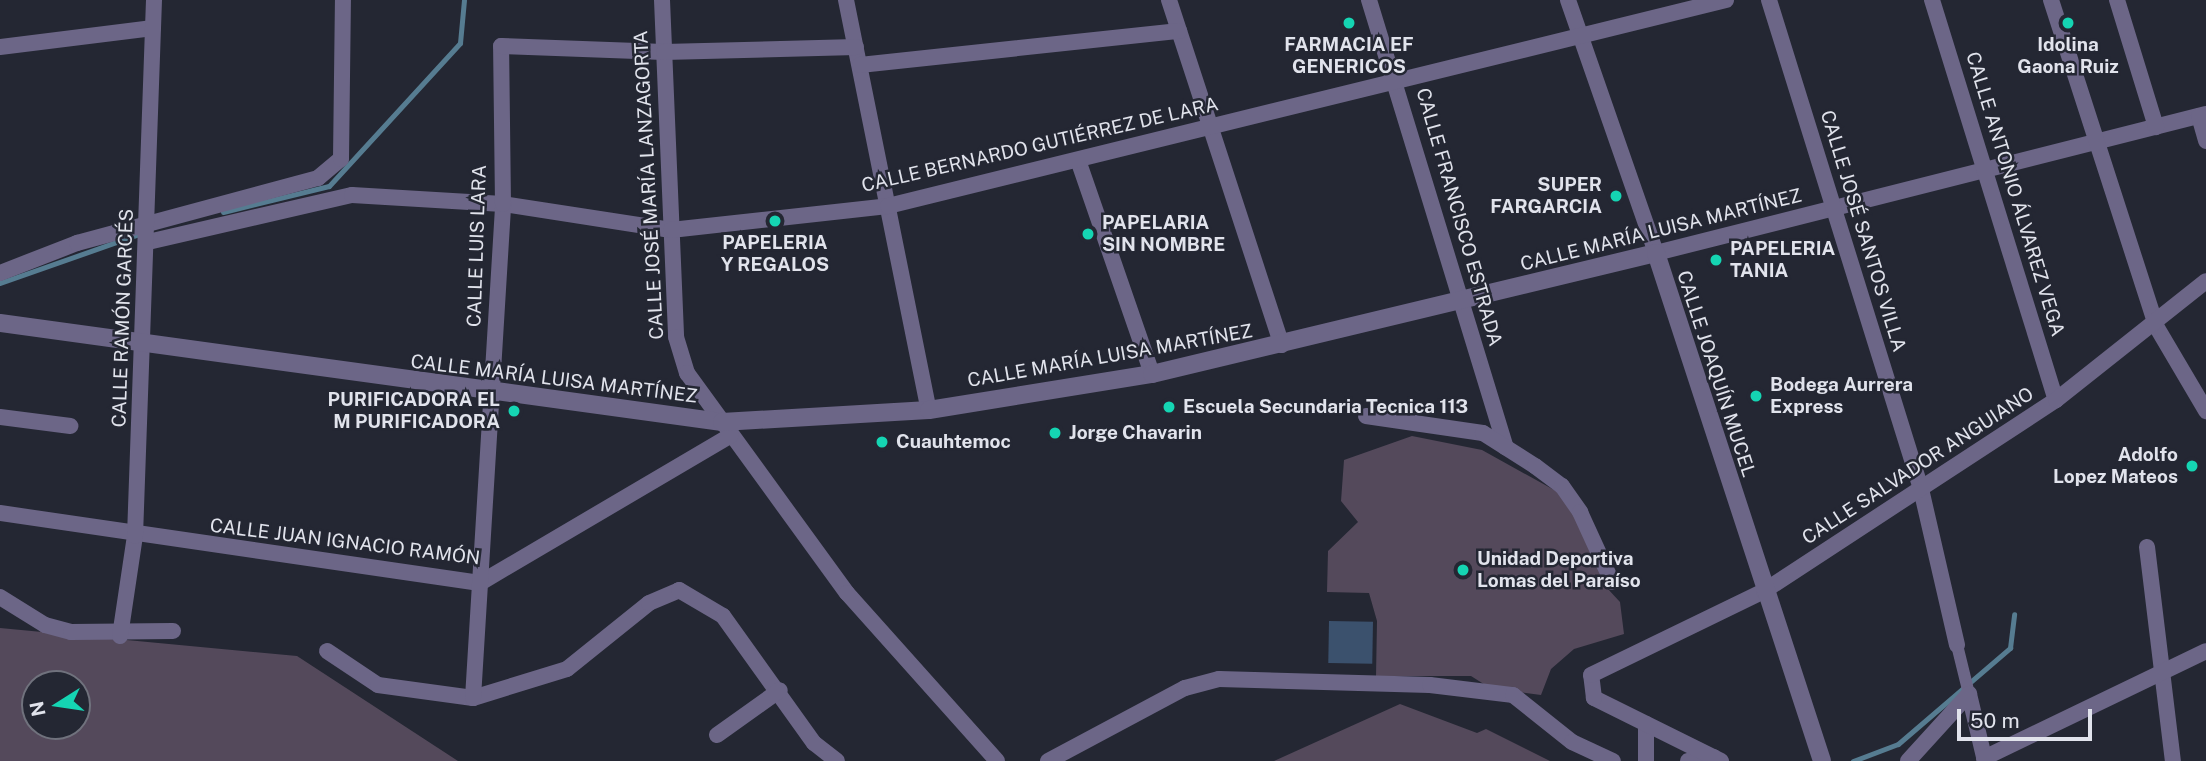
<!DOCTYPE html>
<html>
<head>
<meta charset="utf-8">
<style>
  body { margin:0 }
  #map { position:relative; width:2206px; height:761px; overflow:hidden; background:#242733; font-family:"Public Sans",sans-serif }
  div>[style] { position:absolute }
  .green>* { inset:0; background:#54495b }
  .stream>* { height:5px; margin:-2.5px; padding:0 2.5px; transform-origin:2.5px; border-radius:2.5px; background:#567c91 }
  .building>* { inset:0; background:#3b516d; transform-origin:0 0 }
  .pedestrian>* { height:12px; margin:-6px; padding:0 6px; transform-origin:6px; border-radius:6px; background:#6c6687 }
  .minor>* { height:16px; margin:-8px; padding:0 8px; transform-origin:8px; border-radius:8px; background:#6c6687 }
  .tertiary>* { height:18px; margin:-9px; padding:0 9px; transform-origin:9px; border-radius:9px; background:#6c6687 }
  .dots>* { width:19px; height:19px; translate:-50% -50%; box-sizing:border-box; border:4px solid #242733; border-radius:50% }
  span { translate:-50% -50%; white-space:nowrap; text-align:center; line-height:1.15; -webkit-text-stroke:5px #242733; paint-order:stroke }
  .poi-label { font-size:19px; color:#e1e3ec; font-weight:700 }
  .right { translate:-100% -50%; text-align:right }
  .left { translate:0 -50%; text-align:left }
  .street-label { font-size:19px; color:#e1e3ec }
  .north { position:absolute; left:21px; top:670px; width:70px; height:70px; box-sizing:border-box; background:#242733; border:2px solid #70727d; border-radius:50%; rotate:258deg; font-size:19px; font-weight:700; line-height:28px; text-align:center; color:#e1e3ec }
  .north::after { content:''; display:block; margin:auto; width:24px; height:32px; background:#15d5b3; clip-path:polygon(50% 0,100% 100%,50% 72%,0 100%) }
  .scale { position:absolute; left:1957px; top:709px; width:135px; height:32px; box-sizing:border-box; border:4px solid #e1e3ec; border-top:0; padding-left:9px; font-size:21px; line-height:24px; white-space:nowrap; color:#e1e3ec; -webkit-text-stroke:5px #242733; paint-order:stroke }
</style>
</head>
<body>
<div id="map">
  <div class="green">
    <i style="clip-path:polygon(1412px 436px,1482px 450px,1565px 496px,1607px 588px,1620px 602px,1624px 634px,1574px 649px,1551px 669px,1541px 695px,1490px 688px,1471px 676px,1376px 676px,1377px 621px,1369px 593px,1327px 592px,1328px 551px,1358px 522px,1341px 501px,1344px 460px)"></i>
    <i style="clip-path:polygon(evenodd,0 628px,297px 656px,458px 761px,0 761px,0 628px,35px 684px,77px 684px,77px 726px,35px 726px,35px 684px)"></i>
    <i style="clip-path:polygon(1400px 704px,1477px 733px,1486px 729px,1550px 761px,1274px 761px)"></i>
  </div>
  <div class="stream">
    <i style="left:223px;top:212px;width:109px;rotate:-13.8deg"></i>
    <i style="left:329px;top:186px;width:194px;rotate:-47.5deg"></i>
    <i style="left:460px;top:43px;width:43px;rotate:-84.7deg"></i>
    <i style="left:0;top:283px;width:147px;rotate:-19.4deg"></i>
    <i style="left:1853px;top:761px;width:48px;rotate:-20.7deg"></i>
    <i style="left:1898px;top:744px;width:148px;rotate:-40.6deg"></i>
    <i style="left:2010px;top:648px;width:34px;rotate:-83deg"></i>
  </div>
  <div class="building">
    <i style="left:1329px;top:621px;width:44px;height:42px;rotate:1deg"></i>
  </div>
  <div class="pedestrian">
    <i style="left:1957px;top:645px;width:50px;rotate:76.2deg"></i>
  </div>
  <div class="minor">
    <i style="left:662px;top:0;width:337px;rotate:87.6deg"></i>
    <i style="left:676px;top:337px;width:38px;rotate:73deg"></i>
    <i style="left:687px;top:373px;width:272px;rotate:54deg"></i>
    <i style="left:847px;top:593px;width:225px;rotate:48.2deg"></i>
    <i style="left:846px;top:0;width:418px;rotate:78.6deg"></i>
    <i style="left:1169px;top:0;width:363px;rotate:71.9deg"></i>
    <i style="left:1369px;top:0;width:468px;rotate:73deg"></i>
    <i style="left:1568px;top:0;width:268px;rotate:70.8deg"></i>
    <i style="left:1656px;top:253px;width:567px;rotate:-14.18deg"></i>
    <i style="left:1769px;top:0;width:512px;rotate:72.73deg"></i>
    <i style="left:1921px;top:489px;width:160px;rotate:77deg"></i>
    <i style="left:1932px;top:0;width:419px;rotate:72.8deg"></i>
    <i style="left:2051px;top:0;width:342px;rotate:72.1deg"></i>
    <i style="left:2156px;top:326px;width:99px;rotate:59.5deg"></i>
    <i style="left:2117px;top:0;width:133px;rotate:72.9deg"></i>
    <i style="left:0;top:47px;width:154px;rotate:-7.1deg"></i>
    <i style="left:860px;top:65px;width:321px;rotate:-6.1deg"></i>
    <i style="left:2199px;top:116px;width:26px;rotate:74deg"></i>
    <i style="left:1078px;top:160px;width:226px;rotate:70.9deg"></i>
    <i style="left:148px;top:242px;width:209px;rotate:-13deg"></i>
    <i style="left:352px;top:195px;width:151px;rotate:3.4deg"></i>
    <i style="left:503px;top:204px;width:170px;rotate:8.8deg"></i>
    <i style="left:671px;top:230px;width:218px;rotate:-6.3deg"></i>
    <i style="left:888px;top:206px;width:863px;rotate:-13.81deg"></i>
    <i style="left:0;top:273px;width:83px;rotate:-21.3deg"></i>
    <i style="left:77px;top:243px;width:250px;rotate:-15.1deg"></i>
    <i style="left:318px;top:178px;width:30px;rotate:-40deg"></i>
    <i style="left:341px;top:159px;width:159px;rotate:-89.3deg"></i>
    <i style="left:1366px;top:416px;width:118px;rotate:8.3deg"></i>
    <i style="left:1483px;top:433px;width:62px;rotate:32.4deg"></i>
    <i style="left:1535px;top:466px;width:34px;rotate:37deg"></i>
    <i style="left:1562px;top:486px;width:32px;rotate:55deg"></i>
    <i style="left:1580px;top:512px;width:77px;rotate:65.4deg"></i>
    <i style="left:0;top:417px;width:71px;rotate:7.3deg"></i>
    <i style="left:0;top:513px;width:485px;rotate:8.3deg"></i>
    <i style="left:480px;top:583px;width:291px;rotate:-30.5deg"></i>
    <i style="left:2147px;top:547px;width:216px;rotate:83.1deg"></i>
    <i style="left:0;top:597px;width:53px;rotate:31.9deg"></i>
    <i style="left:45px;top:625px;width:27px;rotate:15deg"></i>
    <i style="left:71px;top:632px;width:102px;rotate:-0.6deg"></i>
    <i style="left:120px;top:636px;width:101px;rotate:-81.5deg"></i>
    <i style="left:135px;top:536px;width:536px;rotate:-87.97deg"></i>
    <i style="left:327px;top:651px;width:61px;rotate:33.7deg"></i>
    <i style="left:378px;top:685px;width:96px;rotate:7.8deg"></i>
    <i style="left:473px;top:698px;width:98px;rotate:-17.1deg"></i>
    <i style="left:567px;top:669px;width:105px;rotate:-38.8deg"></i>
    <i style="left:649px;top:603px;width:33px;rotate:-23deg"></i>
    <i style="left:679px;top:590px;width:51px;rotate:30.6deg"></i>
    <i style="left:723px;top:616px;width:156px;rotate:54.4deg"></i>
    <i style="left:814px;top:743px;width:29px;rotate:38deg"></i>
    <i style="left:1969px;top:694px;width:69px;rotate:76.6deg"></i>
    <i style="left:473px;top:698px;width:495px;rotate:-86.5deg"></i>
    <i style="left:503px;top:204px;width:158px;rotate:-90.7deg"></i>
    <i style="left:501px;top:46px;width:163px;rotate:2.1deg"></i>
    <i style="left:664px;top:52px;width:192px;rotate:-1.5deg"></i>
    <i style="left:1646px;top:724px;width:37px;rotate:90deg"></i>
    <i style="left:717px;top:735px;width:77px;rotate:-35.5deg"></i>
    <i style="left:1984px;top:758px;width:246px;rotate:-25.7deg"></i>
    <i style="left:1048px;top:761px;width:155px;rotate:-28.1deg"></i>
    <i style="left:1185px;top:688px;width:35px;rotate:-15deg"></i>
    <i style="left:1219px;top:679px;width:211px;rotate:1.6deg"></i>
    <i style="left:1430px;top:685px;width:84px;rotate:6.9deg"></i>
    <i style="left:1513px;top:695px;width:75px;rotate:38.5deg"></i>
    <i style="left:1572px;top:742px;width:45px;rotate:24.9deg"></i>
    <i style="left:1688px;top:761px;width:26px;rotate:-9deg"></i>
    <i style="left:1721px;top:761px;width:142px;rotate:-153.6deg"></i>
    <i style="left:1594px;top:698px;width:23px;rotate:-97deg"></i>
    <i style="left:1591px;top:675px;width:192px;rotate:-25.9deg"></i>
    <i style="left:1764px;top:591px;width:349px;rotate:-33.2deg"></i>
    <i style="left:2056px;top:400px;width:191px;rotate:-38.4deg"></i>
    <i style="left:1908px;top:761px;width:91px;rotate:-47.7deg"></i>
  </div>
  <div class="tertiary">
    <i style="left:0;top:323px;width:729px;rotate:7.81deg"></i>
    <i style="left:722px;top:422px;width:207px;rotate:-3.3deg"></i>
    <i style="left:929px;top:410px;width:226px;rotate:-9.2deg"></i>
    <i style="left:1152px;top:374px;width:518px;rotate:-13.5deg"></i>
    <i style="left:1656px;top:253px;width:534px;rotate:71.9deg"></i>
  </div>
  <div class="dots">
    <i style="left:1349px;top:23px;background:#15d5b3"></i>
    <i style="left:2068px;top:23px;background:#15d5b3"></i>
    <i style="left:1616px;top:196px;background:#15d5b3"></i>
    <i style="left:775px;top:221px;background:#15d5b3"></i>
    <i style="left:1088px;top:234px;background:#15d5b3"></i>
    <i style="left:1716px;top:260px;background:#15d5b3"></i>
    <i style="left:1756px;top:396px;background:#15d5b3"></i>
    <i style="left:1169px;top:407px;background:#15d5b3"></i>
    <i style="left:514px;top:411px;background:#15d5b3"></i>
    <i style="left:1055px;top:433px;background:#15d5b3"></i>
    <i style="left:882px;top:442px;background:#15d5b3"></i>
    <i style="left:2192px;top:466px;background:#15d5b3"></i>
    <i style="left:1463px;top:570px;background:#15d5b3"></i>
  </div>
  <div class="poi-label">
    <span style="left:1349px;top:56px">FARMACIA EF<br>GENERICOS</span>
    <span style="left:2068px;top:56px">Idolina<br>Gaona Ruiz</span>
    <span class="right" style="left:1602px;top:196px">SUPER<br>FARGARCIA</span>
    <span class="left" style="left:1102px;top:234px">PAPELARIA<br>SIN NOMBRE</span>
    <span style="left:775px;top:254px">PAPELERIA<br>Y REGALOS</span>
    <span class="left" style="left:1730px;top:260px">PAPELERIA<br>TANIA</span>
    <span class="left" style="left:1770px;top:396px">Bodega Aurrera<br>Express</span>
    <span class="right" style="left:500px;top:411px">PURIFICADORA EL<br>M PURIFICADORA</span>
    <span class="left" style="left:1183px;top:407px">Escuela Secundaria Tecnica 113</span>
    <span class="left" style="left:1069px;top:433px">Jorge Chavarin</span>
    <span class="left" style="left:896px;top:442px">Cuauhtemoc</span>
    <span class="right" style="left:2178px;top:466px">Adolfo<br>Lopez Mateos</span>
    <span class="left" style="left:1477px;top:570px">Unidad Deportiva<br>Lomas del Paraíso</span>
  </div>
  <div class="street-label">
    <span style="left:1040px;top:145px;rotate:-13deg">CALLE BERNARDO GUTIÉRREZ DE LARA</span>
    <span style="left:649px;top:185px;rotate:-93deg">CALLE JOSÉ MARÍA LANZAGORTA</span>
    <span style="left:2015px;top:194px;rotate:73deg">CALLE ANTONIO ÁLVAREZ VEGA</span>
    <span style="left:1459px;top:217px;rotate:74deg">CALLE FRANCISCO ESTRADA</span>
    <span style="left:1661px;top:230px;rotate:-14deg">CALLE MARÍA LUISA MARTÍNEZ</span>
    <span style="left:1863px;top:231px;rotate:73deg">CALLE JOSÉ SANTOS VILLA</span>
    <span style="left:477px;top:246px;rotate:-88deg">CALLE LUIS LARA</span>
    <span style="left:123px;top:318px;rotate:-88deg">CALLE RAMÓN GARCÉS</span>
    <span style="left:1110px;top:356px;rotate:-10deg">CALLE MARÍA LUISA MARTÍNEZ</span>
    <span style="left:1716px;top:374px;rotate:72deg">CALLE JOAQUÍN MUCEL</span>
    <span style="left:554px;top:379px;rotate:7deg">CALLE MARÍA LUISA MARTÍNEZ</span>
    <span style="left:1918px;top:466px;rotate:-33deg">CALLE SALVADOR ANGUIANO</span>
    <span style="left:345px;top:542px;rotate:7deg">CALLE JUAN IGNACIO RAMÓN</span>
  </div>
  <div class="north">N</div>
  <div class="scale">50 m</div>
</div>
</body>
</html>
